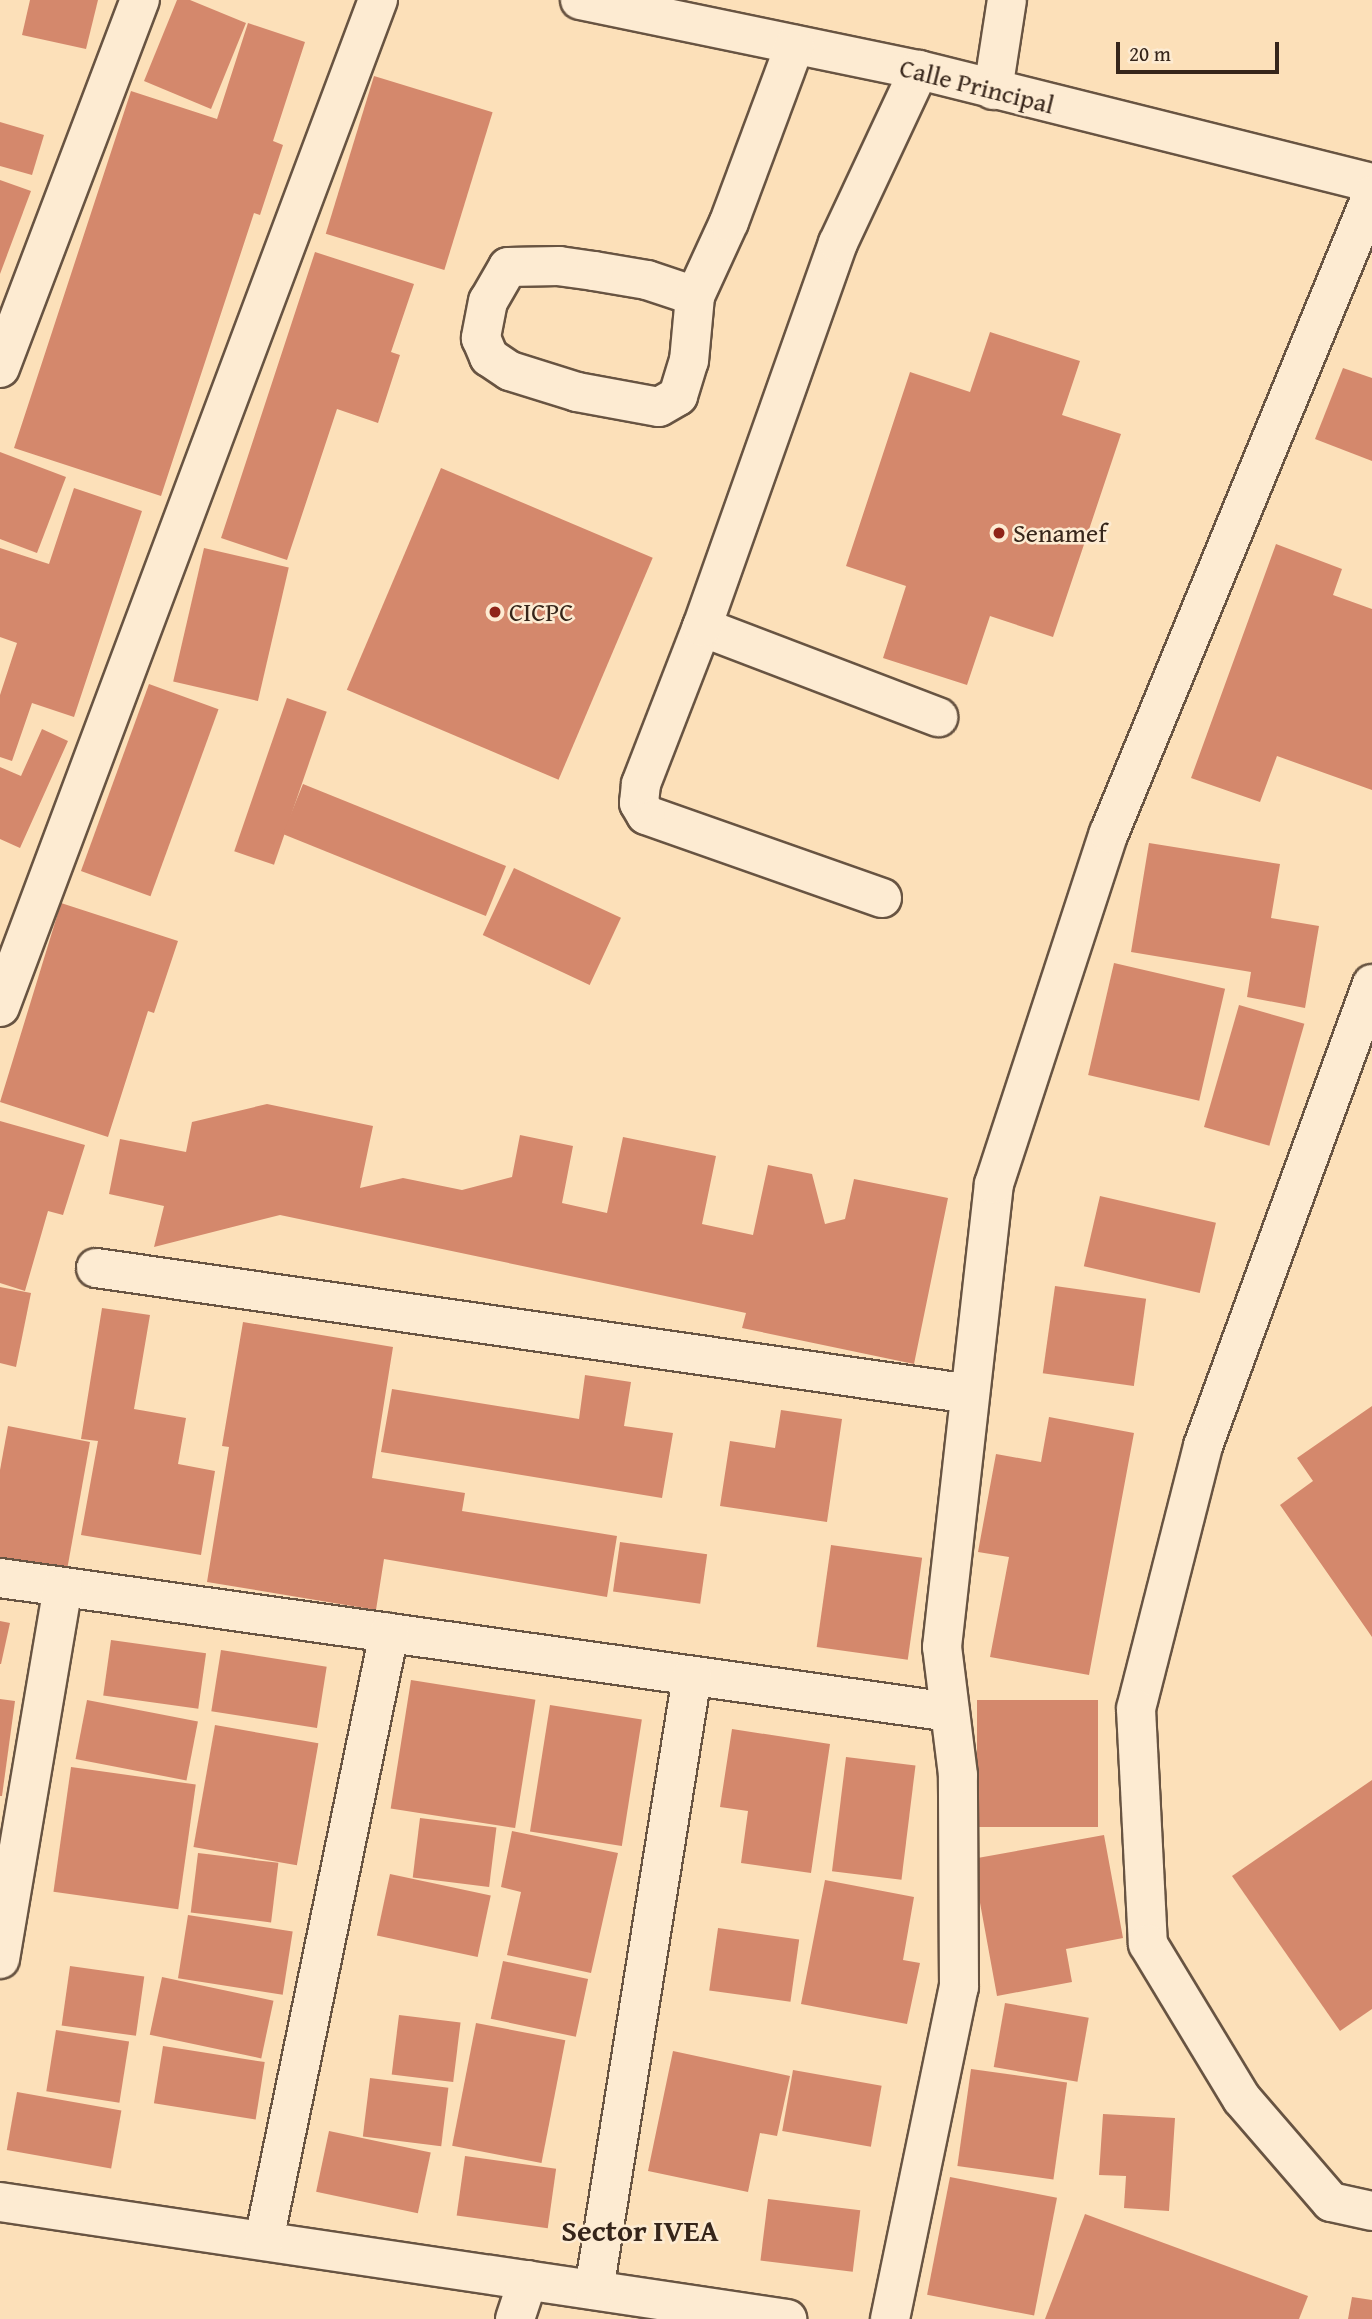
<!DOCTYPE html>
<html>
<head>
<meta charset="utf-8">
<style>
  body { margin:0 }
  #map { position:relative; width:1372px; height:2319px; overflow:hidden; background:#fce0b9; font-family:"Gentium Book Plus",serif }
  div>[style] { position:absolute }
  .building>* { inset:0; background:#d4886c; transform-origin:0 0 }
  .roads { filter:drop-shadow(2px 0 #685442) drop-shadow(-2px 0 #685442) drop-shadow(0 2px #685442) drop-shadow(0 -2px #685442) }
  .minor>* { height:38px; margin:-19px; padding:0 19px; transform-origin:19px; border-radius:19px; background:#fdebd2 }
  .dots>* { width:19px; height:19px; translate:-50% -50%; box-sizing:border-box; border:4px solid #fdebd2; border-radius:50% }
  span { translate:-50% -50%; white-space:nowrap; text-align:center; line-height:1.15; -webkit-text-stroke:5px #fdebd2; paint-order:stroke }
  .street-label { font-size:26px; color:#36251a }
  .poi-label { font-size:26px; color:#36251a }
  .left { translate:0 -50%; text-align:left }
  .quarter-label { font-size:30px; color:#36251a; font-weight:700 }
  .scale { position:absolute; left:1116px; top:42px; width:163px; height:32px; box-sizing:border-box; border:4px solid #36251a; border-top:0; padding-left:9px; font-size:21px; line-height:24px; white-space:nowrap; color:#36251a; -webkit-text-stroke:5px #fdebd2; paint-order:stroke }
</style>
</head>
<body>
<div id="map">
  <div class="building">
    <i style="clip-path:polygon(30px 0,98px 0,86px 49px,22px 35px)"></i>
    <i style="clip-path:polygon(177px 0,190px 0,246px 23px,211px 109px,144px 81px)"></i>
    <i style="clip-path:polygon(248px 23px,305px 42px,273px 141px,283px 145px,260px 215px,254px 213px,161px 496px,14px 448px,131px 91px,217px 119px)"></i>
    <i style="left:374px;top:76px;width:124px;height:165px;rotate:17deg"></i>
    <i style="clip-path:polygon(0 122px,44px 135px,32px 175px,0 166px)"></i>
    <i style="clip-path:polygon(0 180px,31px 191px,0 274px)"></i>
    <i style="clip-path:polygon(315px 252px,414px 284px,391px 352px,400px 355px,378px 423px,337px 409px,287px 560px,221px 538px)"></i>
    <i style="clip-path:polygon(990px 332px,1080px 361px,1062px 415px,1121px 434px,1053px 637px,990px 616px,967px 685px,883px 658px,906px 586px,846px 566px,910px 372px,970px 392px)"></i>
    <i style="clip-path:polygon(1343px 368px,1372px 378px,1372px 461px,1315px 439px)"></i>
    <i style="clip-path:polygon(0 452px,66px 477px,37px 553px,0 539px)"></i>
    <i style="left:441px;top:468px;width:230px;height:241px;rotate:23deg"></i>
    <i style="clip-path:polygon(74px 488px,142px 511px,74px 717px,32px 703px,12px 761px,0 757px,0 695px,17px 643px,0 637px,0 548px,49px 564px)"></i>
    <i style="clip-path:polygon(1276px 544px,1342px 569px,1333px 595px,1372px 609px,1372px 790px,1277px 756px,1260px 802px,1191px 778px)"></i>
    <i style="left:204px;top:548px;width:87px;height:137px;rotate:13deg"></i>
    <i style="left:149px;top:684px;width:74px;height:199px;rotate:20deg"></i>
    <i style="left:287px;top:698px;width:42px;height:162px;rotate:19deg"></i>
    <i style="clip-path:polygon(42px 729px,68px 741px,20px 848px,0 839px,0 767px,21px 776px)"></i>
    <i style="left:303px;top:784px;width:219px;height:54px;rotate:22deg"></i>
    <i style="clip-path:polygon(1149px 843px,1280px 864px,1271px 918px,1319px 926px,1305px 1008px,1247px 997px,1251px 972px,1131px 952px)"></i>
    <i style="left:514px;top:868px;width:118px;height:74px;rotate:25deg"></i>
    <i style="clip-path:polygon(61px 903px,178px 941px,154px 1013px,148px 1011px,108px 1137px,0 1102px)"></i>
    <i style="left:1114px;top:963px;width:114px;height:115px;rotate:13deg"></i>
    <i style="left:1239px;top:1005px;width:68px;height:127px;rotate:16deg"></i>
    <i style="clip-path:polygon(267px 1104px,373px 1126px,360px 1188px,403px 1178px,462px 1190px,512px 1177px,520px 1135px,573px 1146px,562px 1203px,607px 1213px,623px 1137px,716px 1156px,702px 1224px,753px 1235px,768px 1165px,812px 1174px,825px 1224px,845px 1219px,854px 1179px,948px 1198px,914px 1364px,742px 1328px,746px 1313px,280px 1215px,154px 1247px,164px 1206px,109px 1194px,120px 1139px,186px 1152px,192px 1122px)"></i>
    <i style="clip-path:polygon(0 1121px,85px 1145px,63px 1215px,48px 1211px,25px 1291px,0 1283px)"></i>
    <i style="left:1100px;top:1196px;width:119px;height:72px;rotate:13deg"></i>
    <i style="left:1055px;top:1286px;width:92px;height:88px;rotate:8deg"></i>
    <i style="clip-path:polygon(0 1287px,31px 1293px,16px 1367px,0 1363px)"></i>
    <i style="clip-path:polygon(102px 1308px,150px 1315px,134px 1409px,186px 1418px,178px 1464px,215px 1471px,201px 1555px,81px 1535px,98px 1441px,81px 1439px)"></i>
    <i style="clip-path:polygon(243px 1322px,393px 1347px,372px 1478px,465px 1493px,462px 1511px,617px 1536px,607px 1597px,384px 1559px,376px 1610px,207px 1582px,229px 1447px,222px 1446px)"></i>
    <i style="clip-path:polygon(585px 1375px,631px 1382px,624px 1426px,673px 1433px,662px 1498px,381px 1452px,392px 1389px,579px 1419px)"></i>
    <i style="clip-path:polygon(1372px 1406px,1372px 1637px,1280px 1505px,1313px 1481px,1297px 1458px)"></i>
    <i style="clip-path:polygon(781px 1410px,842px 1419px,827px 1522px,720px 1506px,730px 1441px,775px 1448px)"></i>
    <i style="clip-path:polygon(1049px 1417px,1134px 1433px,1089px 1675px,990px 1657px,1009px 1557px,978px 1552px,996px 1454px,1041px 1462px)"></i>
    <i style="clip-path:polygon(8px 1426px,90px 1442px,67px 1570px,0 1557px,0 1470px)"></i>
    <i style="left:620px;top:1542px;width:88px;height:50px;rotate:8deg"></i>
    <i style="left:831px;top:1545px;width:92px;height:103px;rotate:8deg"></i>
    <i style="clip-path:polygon(0 1621px,10px 1623px,1px 1664px,0 1664px)"></i>
    <i style="left:111px;top:1640px;width:96px;height:56px;rotate:8deg"></i>
    <i style="left:221px;top:1650px;width:107px;height:62px;rotate:9deg"></i>
    <i style="left:411px;top:1680px;width:126px;height:130px;rotate:9deg"></i>
    <i style="clip-path:polygon(0 1699px,15px 1701px,2px 1796px,0 1796px)"></i>
    <i style="left:87px;top:1700px;width:113px;height:60px;rotate:11deg"></i>
    <i style="left:1098px;top:1700px;width:127px;height:121px;rotate:90deg"></i>
    <i style="left:550px;top:1705px;width:93px;height:128px;rotate:9deg"></i>
    <i style="left:215px;top:1725px;width:105px;height:124px;rotate:10deg"></i>
    <i style="clip-path:polygon(732px 1729px,830px 1744px,811px 1873px,741px 1863px,748px 1811px,720px 1807px)"></i>
    <i style="left:846px;top:1757px;width:70px;height:115px;rotate:7deg"></i>
    <i style="left:71px;top:1767px;width:126px;height:126px;rotate:8deg"></i>
    <i style="clip-path:polygon(1372px 1780px,1372px 2009px,1340px 2031px,1232px 1876px)"></i>
    <i style="left:420px;top:1818px;width:77px;height:60px;rotate:7deg"></i>
    <i style="clip-path:polygon(512px 1831px,618px 1853px,591px 1973px,507px 1955px,521px 1892px,501px 1887px)"></i>
    <i style="clip-path:polygon(1104px 1835px,1123px 1938px,1066px 1949px,1072px 1982px,997px 1996px,972px 1859px)"></i>
    <i style="left:198px;top:1853px;width:81px;height:60px;rotate:7deg"></i>
    <i style="left:390px;top:1874px;width:103px;height:63px;rotate:12deg"></i>
    <i style="clip-path:polygon(825px 1880px,914px 1897px,903px 1960px,920px 1963px,907px 2024px,801px 2004px)"></i>
    <i style="left:188px;top:1915px;width:106px;height:64px;rotate:9deg"></i>
    <i style="left:718px;top:1928px;width:82px;height:63px;rotate:8deg"></i>
    <i style="left:503px;top:1961px;width:87px;height:59px;rotate:12deg"></i>
    <i style="left:70px;top:1966px;width:75px;height:60px;rotate:8deg"></i>
    <i style="left:162px;top:1977px;width:114px;height:59px;rotate:12deg"></i>
    <i style="left:1005px;top:2003px;width:85px;height:65px;rotate:10deg"></i>
    <i style="left:399px;top:2015px;width:62px;height:60px;rotate:7deg"></i>
    <i style="left:476px;top:2023px;width:91px;height:125px;rotate:11deg"></i>
    <i style="left:56px;top:2030px;width:74px;height:62px;rotate:9deg"></i>
    <i style="left:163px;top:2046px;width:103px;height:58px;rotate:9deg"></i>
    <i style="clip-path:polygon(673px 2051px,790px 2076px,777px 2136px,760px 2133px,748px 2192px,648px 2171px)"></i>
    <i style="left:971px;top:2069px;width:97px;height:98px;rotate:8deg"></i>
    <i style="left:793px;top:2070px;width:90px;height:62px;rotate:10deg"></i>
    <i style="left:370px;top:2078px;width:79px;height:59px;rotate:7deg"></i>
    <i style="left:17px;top:2092px;width:106px;height:59px;rotate:10deg"></i>
    <i style="clip-path:polygon(1103px 2114px,1175px 2118px,1169px 2211px,1124px 2208px,1126px 2176px,1099px 2175px)"></i>
    <i style="left:329px;top:2131px;width:104px;height:62px;rotate:12deg"></i>
    <i style="left:465px;top:2156px;width:92px;height:60px;rotate:8deg"></i>
    <i style="left:950px;top:2177px;width:109px;height:120px;rotate:11deg"></i>
    <i style="left:768px;top:2199px;width:93px;height:62px;rotate:7deg"></i>
    <i style="clip-path:polygon(1085px 2214px,1308px 2296px,1299px 2319px,1045px 2319px)"></i>
    <i style="clip-path:polygon(1352px 2297px,1372px 2300px,1372px 2319px,1348px 2319px)"></i>
  </div>
  <div class="roads">
    <div class="minor">
      <i style="left:580px;top:0;width:346px;rotate:11.7deg"></i>
      <i style="left:919px;top:70px;width:467px;rotate:14deg"></i>
      <i style="left:993px;top:90px;width:91px;rotate:-81.2deg"></i>
      <i style="left:695px;top:296px;width:51px;rotate:-161.6deg"></i>
      <i style="left:647px;top:280px;width:54px;rotate:-170.4deg"></i>
      <i style="left:594px;top:271px;width:35px;rotate:-172deg"></i>
      <i style="left:559px;top:266px;width:51px;rotate:178.9deg"></i>
      <i style="left:508px;top:267px;width:39px;rotate:120deg"></i>
      <i style="left:488px;top:301px;width:38px;rotate:101deg"></i>
      <i style="left:481px;top:338px;width:21px;rotate:67deg"></i>
      <i style="left:489px;top:357px;width:25px;rotate:34deg"></i>
      <i style="left:510px;top:371px;width:70px;rotate:17.4deg"></i>
      <i style="left:577px;top:392px;width:83px;rotate:10.4deg"></i>
      <i style="left:659px;top:407px;width:22px;rotate:-30deg"></i>
      <i style="left:678px;top:396px;width:37px;rotate:-73deg"></i>
      <i style="left:689px;top:361px;width:65px;rotate:-84.7deg"></i>
      <i style="left:695px;top:296px;width:81px;rotate:-65.3deg"></i>
      <i style="left:729px;top:222px;width:189px;rotate:-69.6deg"></i>
      <i style="left:0;top:368px;width:394px;rotate:-69.2deg"></i>
      <i style="left:702px;top:627px;width:253px;rotate:20.9deg"></i>
      <i style="left:882px;top:898px;width:250px;rotate:-160.6deg"></i>
      <i style="left:646px;top:815px;width:14px;rotate:-120deg"></i>
      <i style="left:639px;top:803px;width:19px;rotate:-84deg"></i>
      <i style="left:641px;top:784px;width:168px;rotate:-68.8deg"></i>
      <i style="left:702px;top:627px;width:407px;rotate:-70.5deg"></i>
      <i style="left:838px;top:243px;width:191px;rotate:-64.9deg"></i>
      <i style="left:1372px;top:984px;width:492px;rotate:110.1deg"></i>
      <i style="left:1203px;top:1446px;width:271px;rotate:104.3deg"></i>
      <i style="left:1136px;top:1709px;width:235px;rotate:87.1deg"></i>
      <i style="left:1148px;top:1944px;width:181px;rotate:58.8deg"></i>
      <i style="left:1242px;top:2099px;width:136px;rotate:49.2deg"></i>
      <i style="left:1331px;top:2202px;width:42px;rotate:12.4deg"></i>
      <i style="left:0;top:1007px;width:1076px;rotate:-69.43deg"></i>
      <i style="left:96px;top:1268px;width:883px;rotate:8.2deg"></i>
      <i style="left:0;top:1578px;width:959px;rotate:8.03deg"></i>
      <i style="left:0;top:1959px;width:377px;rotate:-80.4deg"></i>
      <i style="left:0;top:2202px;width:796px;rotate:8.46deg"></i>
      <i style="left:264px;top:2240px;width:620px;rotate:-78.36deg"></i>
      <i style="left:594px;top:2290px;width:622px;rotate:-80.93deg"></i>
      <i style="left:515px;top:2319px;width:41px;rotate:-71.6deg"></i>
      <i style="left:890px;top:2319px;width:339px;rotate:-78.3deg"></i>
      <i style="left:959px;top:1987px;width:212px;rotate:-90.3deg"></i>
      <i style="left:958px;top:1775px;width:129px;rotate:-97.1deg"></i>
      <i style="left:942px;top:1647px;width:466px;rotate:-83.6deg"></i>
      <i style="left:994px;top:1184px;width:369px;rotate:-71.9deg"></i>
      <i style="left:1109px;top:833px;width:690px;rotate:-67.6deg"></i>
    </div>
  </div>
  <div class="dots">
    <i style="left:999px;top:533px;background:#8f2418"></i>
    <i style="left:495px;top:612px;background:#8f2418"></i>
  </div>
  <div class="street-label">
    <span style="left:977px;top:86px;rotate:14deg">Calle Principal</span>
  </div>
  <div class="poi-label">
    <span class="left" style="left:1013px;top:533px">Senamef</span>
    <span class="left" style="left:509px;top:612px">CICPC</span>
  </div>
  <div class="quarter-label">
    <span style="left:640px;top:2230px">Sector IVEA</span>
  </div>
  <div class="scale">20 m</div>
</div>
</body>
</html>
